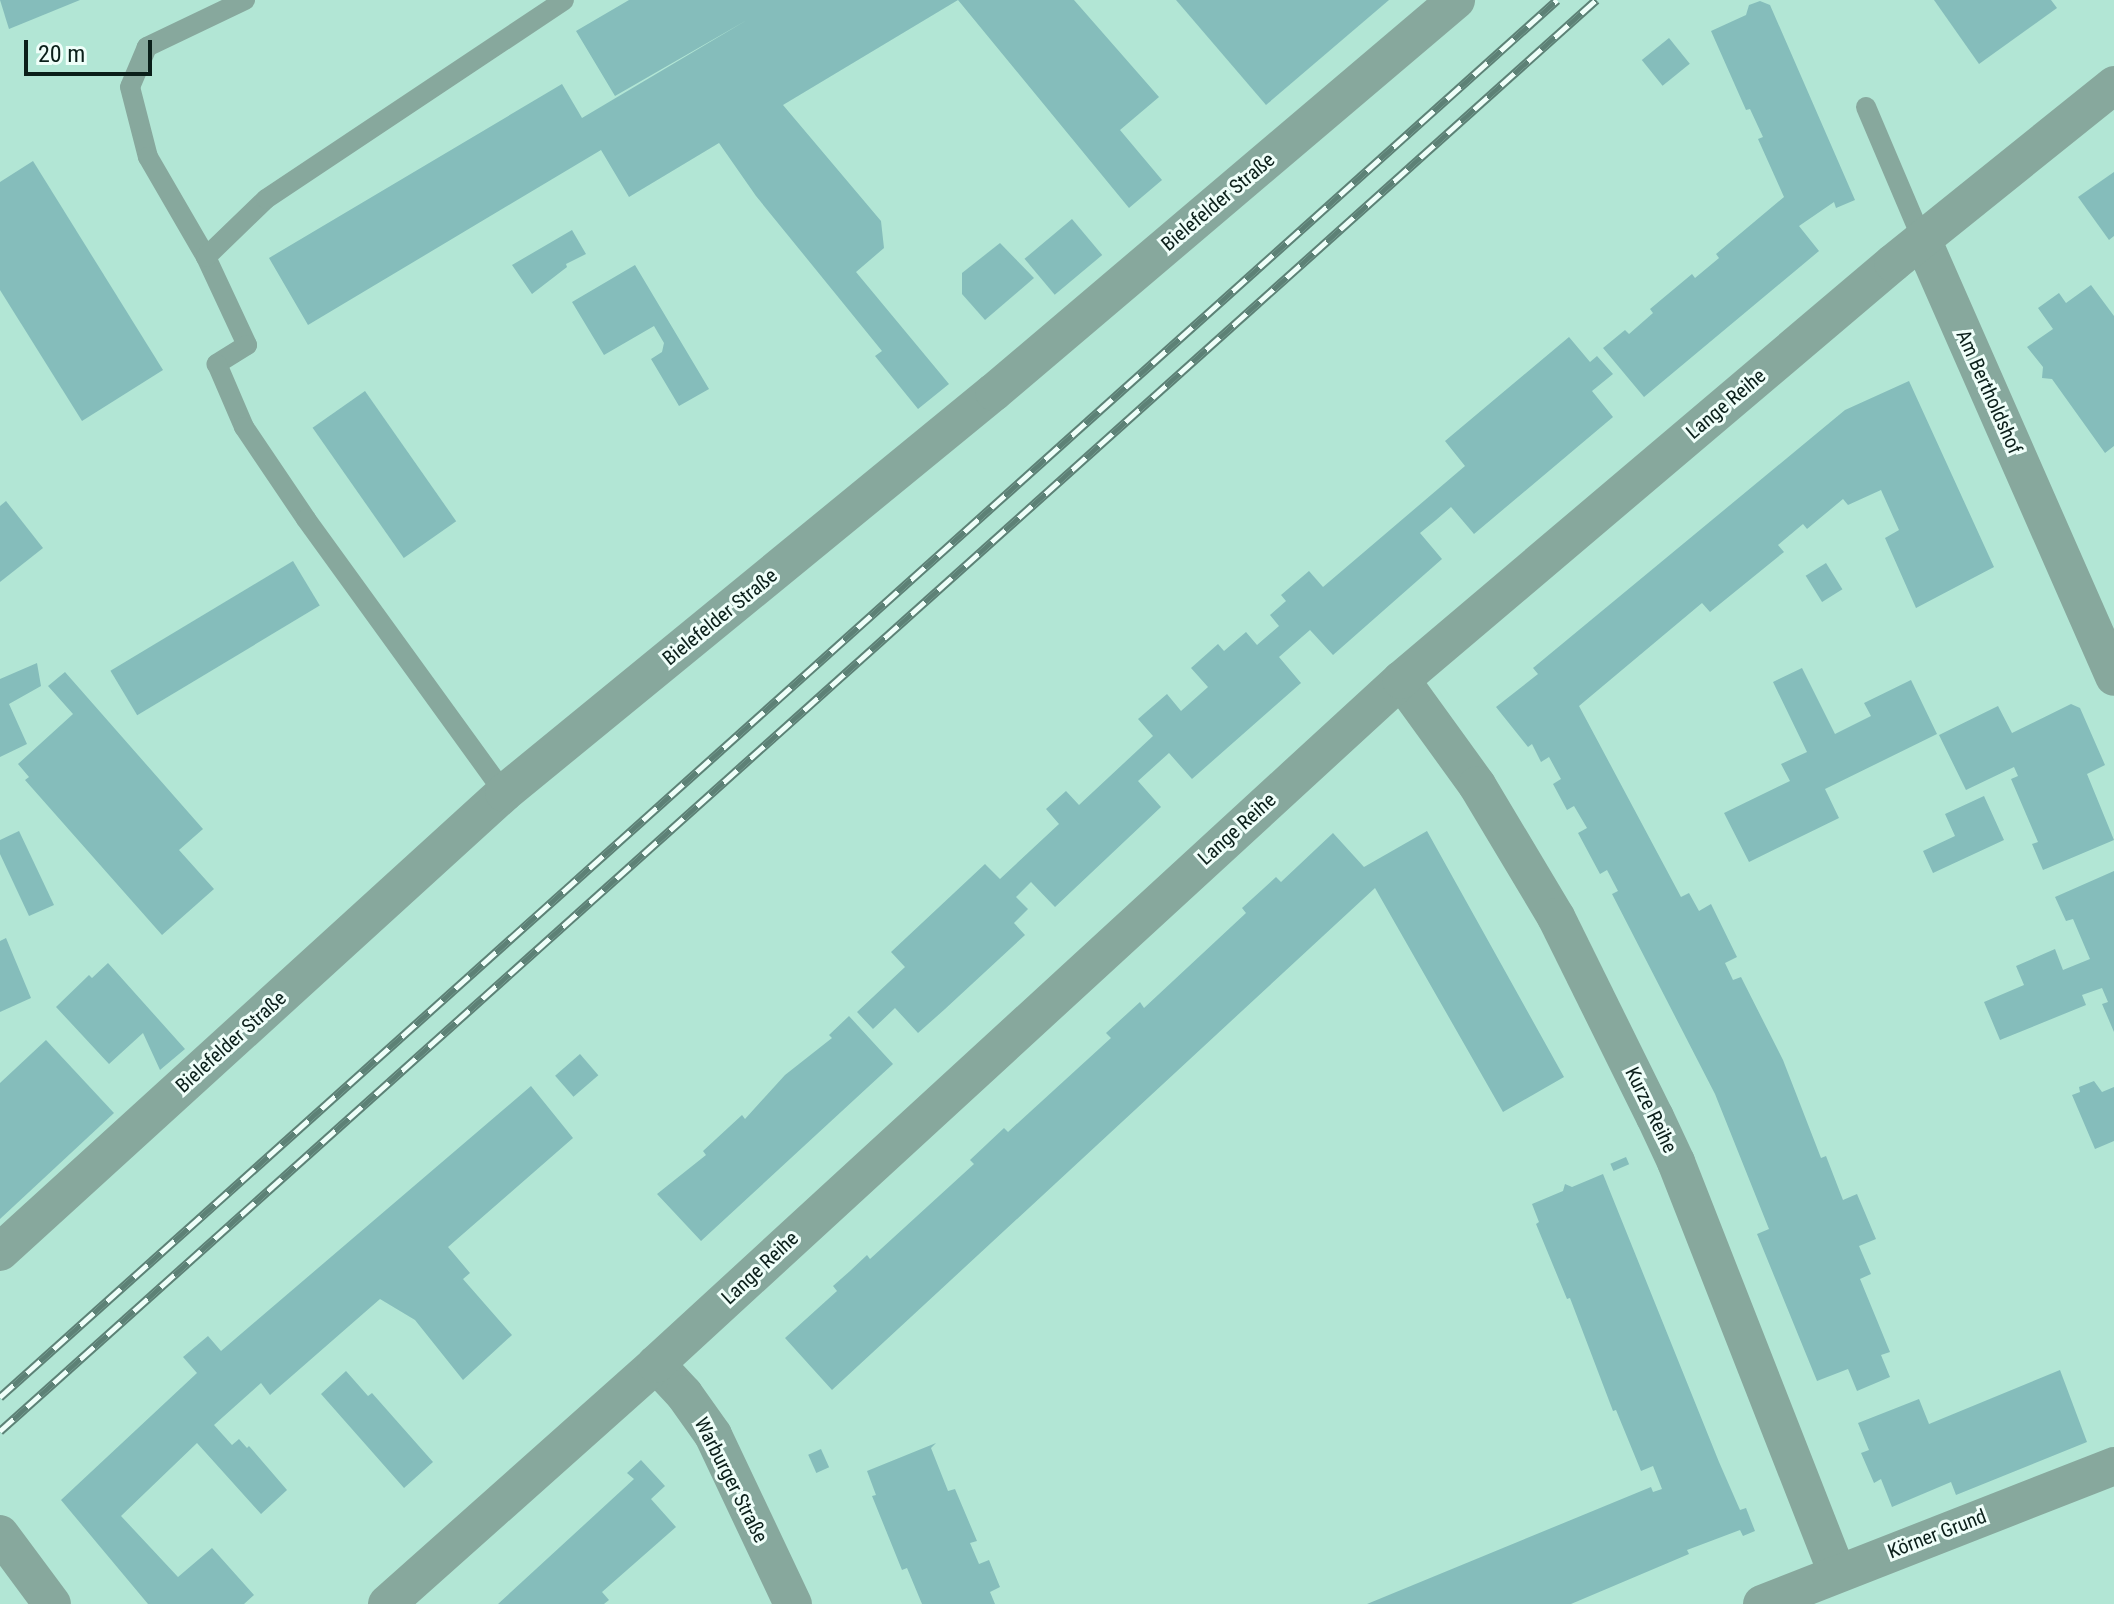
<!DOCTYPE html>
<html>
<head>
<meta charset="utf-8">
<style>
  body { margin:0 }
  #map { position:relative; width:2114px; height:1604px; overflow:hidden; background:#b2e6d5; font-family:"Roboto Condensed",sans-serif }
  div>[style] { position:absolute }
  .building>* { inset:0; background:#85bdbb; transform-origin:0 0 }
  .service>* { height:20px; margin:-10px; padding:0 10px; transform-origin:10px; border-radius:10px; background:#87a89d }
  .minor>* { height:38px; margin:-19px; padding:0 19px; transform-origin:19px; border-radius:19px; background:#87a89d }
  .rail>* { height:9px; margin-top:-4.5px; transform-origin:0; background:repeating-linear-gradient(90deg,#effef9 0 18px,#5d8176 0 36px); box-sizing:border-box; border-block:2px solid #5d8176 }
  span { translate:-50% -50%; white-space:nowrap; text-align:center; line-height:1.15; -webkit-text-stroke:6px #effef9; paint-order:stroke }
  .street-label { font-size:20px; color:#0b1f1a }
  .scale { position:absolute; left:24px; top:40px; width:128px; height:36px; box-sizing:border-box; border:4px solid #0b1f1a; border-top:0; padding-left:10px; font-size:24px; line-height:28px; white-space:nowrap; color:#0b1f1a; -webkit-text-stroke:6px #effef9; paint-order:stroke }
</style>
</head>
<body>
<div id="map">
  <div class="building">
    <i style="clip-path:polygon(0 0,80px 0,9px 29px)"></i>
    <i style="clip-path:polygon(629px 0,1074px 0,1159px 97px,1120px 130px,1162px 180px,1129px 208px,958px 0,783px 105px,881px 221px,884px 248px,856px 272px,949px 384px,918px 409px,875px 356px,882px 351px,756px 196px,719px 143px,629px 197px,601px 150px,308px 325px,269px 258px,562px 84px,582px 118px,747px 20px,615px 96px,576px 31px)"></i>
    <i style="clip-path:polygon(1176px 0,1389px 0,1266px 105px)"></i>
    <i style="clip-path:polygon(1934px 0,2051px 0,2057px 8px,1979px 64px)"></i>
    <i style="clip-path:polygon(1760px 1px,1770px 5px,1855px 200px,1836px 208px,1834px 202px,1799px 226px,1819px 251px,1644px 397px,1603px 348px,1625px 330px,1629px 334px,1653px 313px,1650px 309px,1692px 274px,1695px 278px,1719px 258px,1716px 254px,1784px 197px,1758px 139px,1763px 137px,1750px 109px,1746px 110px,1711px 31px,1746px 15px,1749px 5px)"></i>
    <i style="left:1669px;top:38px;width:33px;height:35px;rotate:51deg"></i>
    <i style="clip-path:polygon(33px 161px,163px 370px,82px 421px,0 290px,0 182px)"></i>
    <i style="clip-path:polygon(2114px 172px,2114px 236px,2109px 240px,2078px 197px)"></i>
    <i style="left:1072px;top:219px;width:47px;height:62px;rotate:50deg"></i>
    <i style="clip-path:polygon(572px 230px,586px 254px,566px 264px,567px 267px,532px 294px,512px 265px)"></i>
    <i style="clip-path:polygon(1000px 243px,1034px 278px,985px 320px,962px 294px,962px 273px)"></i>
    <i style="clip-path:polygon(635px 265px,709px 389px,679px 406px,651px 359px,662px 352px,664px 343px,654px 326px,604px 355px,572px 302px)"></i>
    <i style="clip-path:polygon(2091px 285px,2114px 316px,2114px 446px,2105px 453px,2052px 379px,2042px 378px,2043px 367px,2027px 347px,2053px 329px,2038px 308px,2059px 293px,2066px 303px)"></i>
    <i style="clip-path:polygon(1569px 337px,1590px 362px,1597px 356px,1613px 374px,1592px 391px,1613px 417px,1474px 534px,1451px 507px,1436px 520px,1420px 533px,1442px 559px,1333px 655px,1310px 630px,1279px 657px,1301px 683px,1192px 779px,1169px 753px,1138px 781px,1161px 807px,1055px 907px,1031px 882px,1016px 897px,1028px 909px,1014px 923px,1025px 935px,945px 1009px,918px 1033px,895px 1008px,873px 1029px,857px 1012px,905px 967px,891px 952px,985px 864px,1000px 879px,1059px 824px,1046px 809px,1066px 791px,1079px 805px,1153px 736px,1138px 719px,1167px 694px,1181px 711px,1208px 687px,1191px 668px,1218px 644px,1224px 651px,1246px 632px,1257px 645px,1279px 626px,1270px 615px,1286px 601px,1281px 595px,1309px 571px,1323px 587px,1465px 466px,1445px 441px)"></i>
    <i style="clip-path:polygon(1909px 381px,1994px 567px,1916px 608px,1885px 538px,1899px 530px,1881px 490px,1848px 505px,1843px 499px,1807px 529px,1803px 524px,1778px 545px,1784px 552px,1710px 612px,1702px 603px,1579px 706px,1681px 897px,1689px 893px,1699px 911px,1711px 904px,1737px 957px,1725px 963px,1733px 980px,1741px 977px,1783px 1060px,1821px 1158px,1826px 1156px,1843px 1200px,1857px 1194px,1876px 1239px,1859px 1246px,1871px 1274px,1860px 1279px,1890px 1352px,1881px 1355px,1890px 1377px,1857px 1391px,1848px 1369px,1817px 1381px,1757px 1234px,1769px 1229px,1715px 1094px,1612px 894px,1618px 891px,1607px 870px,1600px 874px,1578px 833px,1587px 828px,1574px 806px,1567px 810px,1553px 784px,1561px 779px,1549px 757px,1541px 762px,1532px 744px,1528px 747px,1496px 707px,1538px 674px,1533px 668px,1845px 410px)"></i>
    <i style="left:365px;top:391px;width:159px;height:64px;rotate:55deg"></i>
    <i style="clip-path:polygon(6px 501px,43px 548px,0 582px,0 506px)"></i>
    <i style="left:293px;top:561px;width:52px;height:213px;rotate:59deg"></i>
    <i style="left:1826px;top:563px;width:31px;height:24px;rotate:58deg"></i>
    <i style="clip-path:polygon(37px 663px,41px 686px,9px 704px,27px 744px,0 757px,0 679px)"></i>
    <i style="clip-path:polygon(1802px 668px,1835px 734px,1871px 716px,1864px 703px,1911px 680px,1937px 734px,1825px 789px,1839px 818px,1749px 862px,1724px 813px,1790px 781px,1781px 764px,1807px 752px,1773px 682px)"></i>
    <i style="clip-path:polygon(65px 672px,203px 829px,179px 850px,214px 889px,162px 935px,25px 780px,29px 777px,18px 764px,73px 714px,48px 686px)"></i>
    <i style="clip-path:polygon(2071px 704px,2080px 708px,2105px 765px,2087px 774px,2114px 840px,2043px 870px,2032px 844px,2038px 842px,2011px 779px,2018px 776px,2014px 767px,1966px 790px,1939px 735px,1998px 706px,2012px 733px)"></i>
    <i style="clip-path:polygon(1984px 796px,2004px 840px,1933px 873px,1923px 851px,1955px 836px,1945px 814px)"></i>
    <i style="clip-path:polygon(19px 831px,54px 905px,29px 916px,0 854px,0 840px)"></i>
    <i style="clip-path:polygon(1427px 831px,1564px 1077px,1503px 1112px,1375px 888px,832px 1390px,785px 1338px,837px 1291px,833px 1286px,850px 1271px,867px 1255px,870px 1259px,974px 1164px,970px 1160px,1004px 1128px,1008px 1132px,1111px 1038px,1106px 1033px,1140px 1002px,1144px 1008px,1246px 913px,1242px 908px,1276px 877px,1281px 882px,1333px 833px,1364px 867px)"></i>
    <i style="clip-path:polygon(2114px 871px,2114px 1032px,2102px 1004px,2108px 1002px,2102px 988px,2082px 995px,2086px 1005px,2000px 1040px,1984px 1002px,2024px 985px,2016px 966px,2055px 949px,2063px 970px,2090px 959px,2073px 919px,2066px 921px,2055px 897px)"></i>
    <i style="clip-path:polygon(6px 938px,31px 998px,0 1012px,0 941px)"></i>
    <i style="clip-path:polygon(108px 963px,185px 1049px,160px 1070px,143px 1033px,109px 1064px,56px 1007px,89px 975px,92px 978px)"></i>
    <i style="clip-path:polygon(849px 1016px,893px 1064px,701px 1241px,657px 1194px,706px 1155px,703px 1151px,742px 1115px,745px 1119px,785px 1075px,832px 1038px,829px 1035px)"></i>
    <i style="clip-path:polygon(46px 1040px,114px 1113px,0 1219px,0 1083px)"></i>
    <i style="left:580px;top:1054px;width:28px;height:33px;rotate:49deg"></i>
    <i style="clip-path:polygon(2094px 1081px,2102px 1092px,2114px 1087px,2114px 1141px,2095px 1149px,2072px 1095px,2080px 1092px,2079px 1087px)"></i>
    <i style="clip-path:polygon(531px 1086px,573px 1138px,448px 1247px,470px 1273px,463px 1279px,512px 1335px,463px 1380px,415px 1320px,380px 1299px,270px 1395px,261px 1383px,214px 1425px,232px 1445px,239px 1439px,247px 1448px,249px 1446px,287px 1490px,261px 1514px,197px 1443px,121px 1516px,178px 1577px,212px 1548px,254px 1595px,244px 1604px,148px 1604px,61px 1500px,197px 1373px,183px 1357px,208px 1336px,221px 1351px)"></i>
    <i style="left:1626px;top:1157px;width:8px;height:17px;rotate:67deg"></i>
    <i style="clip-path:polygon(1603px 1174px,1719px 1462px,1740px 1510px,1746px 1508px,1755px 1531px,1743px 1536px,1740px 1530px,1687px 1550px,1689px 1554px,1571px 1604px,1367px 1604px,1651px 1487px,1653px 1492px,1662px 1489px,1653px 1466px,1641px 1471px,1616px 1410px,1613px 1411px,1570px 1298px,1567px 1299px,1536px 1224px,1539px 1222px,1532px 1204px,1563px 1191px,1565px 1184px,1572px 1187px)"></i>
    <i style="clip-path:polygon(2060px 1370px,2087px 1442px,1956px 1495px,1951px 1482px,1892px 1507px,1881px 1479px,1874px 1483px,1861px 1453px,1869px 1450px,1858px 1423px,1919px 1399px,1929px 1424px)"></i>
    <i style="clip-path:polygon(346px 1371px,368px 1396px,372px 1393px,433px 1462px,404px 1488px,321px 1394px)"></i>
    <i style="clip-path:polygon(936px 1443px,931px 1448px,948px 1491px,955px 1489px,977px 1541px,970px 1543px,979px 1564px,989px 1560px,1000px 1587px,990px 1592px,995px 1604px,922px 1604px,907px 1568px,902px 1570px,872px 1496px,876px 1495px,867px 1471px)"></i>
    <i style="left:821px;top:1449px;width:20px;height:14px;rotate:66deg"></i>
    <i style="clip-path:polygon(641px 1460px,665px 1486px,651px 1499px,676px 1527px,602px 1592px,609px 1600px,604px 1604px,498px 1604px,634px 1479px,627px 1473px)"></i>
  </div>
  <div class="service">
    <i style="left:245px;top:0;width:109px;rotate:154.4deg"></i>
    <i style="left:147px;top:47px;width:43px;rotate:113deg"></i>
    <i style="left:130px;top:87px;width:72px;rotate:75.6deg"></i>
    <i style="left:148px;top:157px;width:116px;rotate:59.9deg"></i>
    <i style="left:206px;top:257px;width:97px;rotate:65deg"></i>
    <i style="left:247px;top:345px;width:36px;rotate:148deg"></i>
    <i style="left:217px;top:364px;width:69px;rotate:66.8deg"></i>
    <i style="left:244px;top:427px;width:111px;rotate:56deg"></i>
    <i style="left:306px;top:519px;width:338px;rotate:54.1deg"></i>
    <i style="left:1866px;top:107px;width:143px;rotate:67deg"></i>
    <i style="left:206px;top:257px;width:83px;rotate:-44deg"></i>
    <i style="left:266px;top:199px;width:358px;rotate:-33.7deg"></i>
  </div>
  <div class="minor">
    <i style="left:1922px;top:239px;width:478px;rotate:66.3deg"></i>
    <i style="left:1401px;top:680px;width:130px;rotate:54.1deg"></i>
    <i style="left:1477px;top:785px;width:154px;rotate:59.1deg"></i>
    <i style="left:1556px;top:917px;width:223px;rotate:63.7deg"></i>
    <i style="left:1655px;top:1117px;width:50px;rotate:65deg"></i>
    <i style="left:1676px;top:1162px;width:440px;rotate:68.6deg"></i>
    <i style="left:0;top:1252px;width:682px;rotate:-42.32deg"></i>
    <i style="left:504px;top:793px;width:633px;rotate:-39.3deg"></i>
    <i style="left:994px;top:392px;width:606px;rotate:-40.31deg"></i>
    <i style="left:656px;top:1364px;width:41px;rotate:47deg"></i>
    <i style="left:684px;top:1394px;width:50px;rotate:54.7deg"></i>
    <i style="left:713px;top:1435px;width:187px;rotate:64.7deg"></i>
    <i style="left:0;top:1534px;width:87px;rotate:53.4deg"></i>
    <i style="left:387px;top:1604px;width:361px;rotate:-41.7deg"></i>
    <i style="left:656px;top:1364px;width:1011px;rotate:-42.56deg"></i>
    <i style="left:1401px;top:680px;width:645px;rotate:-40.28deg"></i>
    <i style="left:1893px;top:263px;width:284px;rotate:-38.8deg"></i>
    <i style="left:1762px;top:1604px;width:378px;rotate:-21.4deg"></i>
  </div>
  <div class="rail">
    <i style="left:0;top:1397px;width:2092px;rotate:-41.9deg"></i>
    <i style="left:0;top:1431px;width:2144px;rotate:-41.88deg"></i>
  </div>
  <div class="street-label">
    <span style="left:1218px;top:202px;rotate:-40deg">Bielefelder Straße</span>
    <span style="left:1989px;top:392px;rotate:66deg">Am Bertholdshof</span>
    <span style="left:1726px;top:404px;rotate:-40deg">Lange Reihe</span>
    <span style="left:720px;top:617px;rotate:-39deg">Bielefelder Straße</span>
    <span style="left:1237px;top:829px;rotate:-42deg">Lange Reihe</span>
    <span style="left:231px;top:1042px;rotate:-42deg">Bielefelder Straße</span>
    <span style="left:1651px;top:1110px;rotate:64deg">Kurze Reihe</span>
    <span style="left:760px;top:1268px;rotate:-43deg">Lange Reihe</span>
    <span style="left:731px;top:1480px;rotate:63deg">Warburger Straße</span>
    <span style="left:1937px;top:1534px;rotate:-21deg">Körner Grund</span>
  </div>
  <div class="scale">20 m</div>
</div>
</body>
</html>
